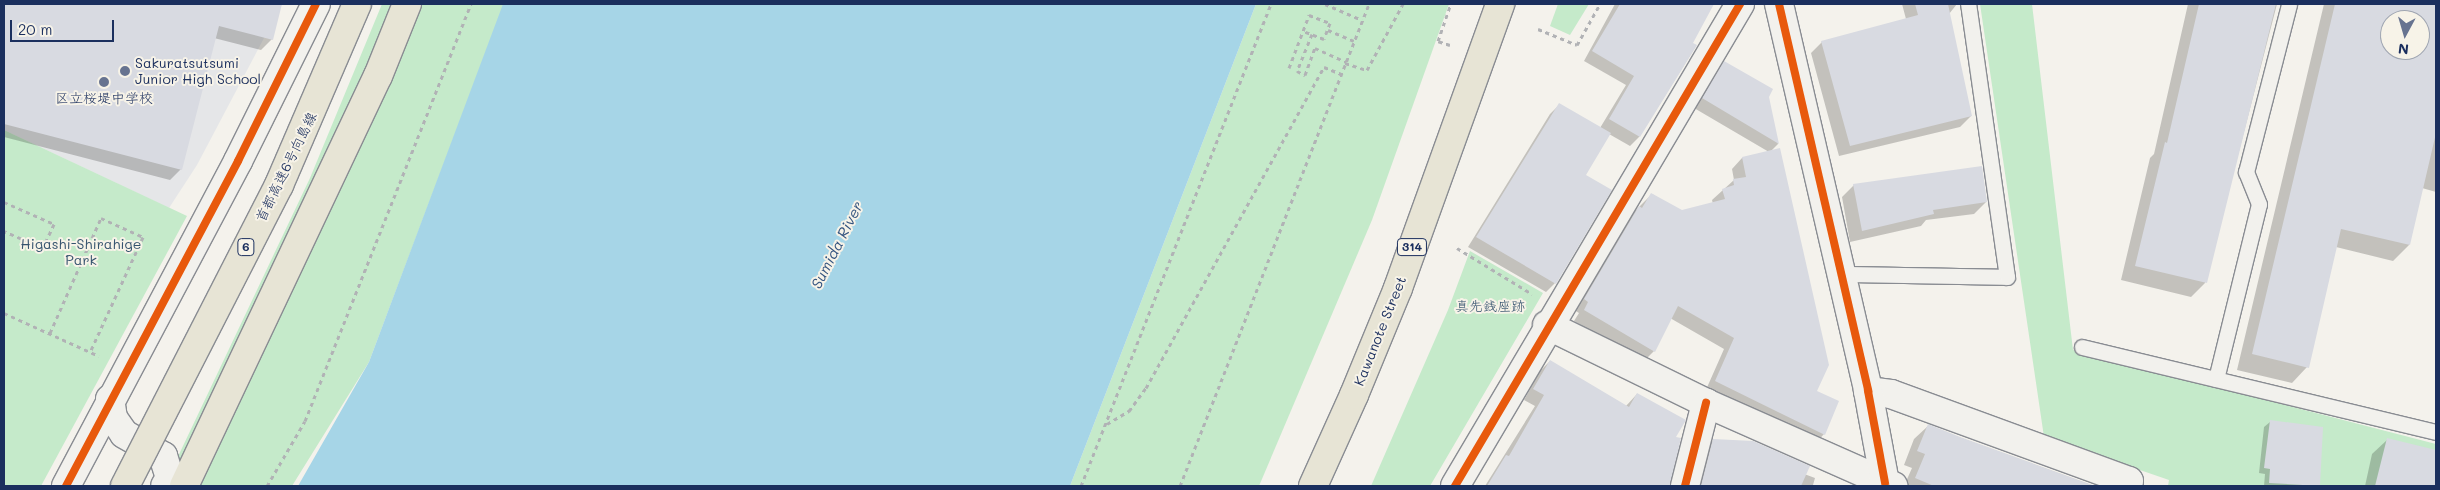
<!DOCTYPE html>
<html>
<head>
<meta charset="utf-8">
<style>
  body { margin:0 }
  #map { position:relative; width:2440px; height:490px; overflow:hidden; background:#f4f2ec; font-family:Mali,"Klee One",sans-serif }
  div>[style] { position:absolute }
  .built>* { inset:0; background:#e5e6e8 }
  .green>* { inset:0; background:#c5eaca }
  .water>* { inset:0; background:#a6d5e7 }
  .shadow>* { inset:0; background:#0003 }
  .building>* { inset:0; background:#d8dae1 }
  .path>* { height:3px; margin-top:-1.5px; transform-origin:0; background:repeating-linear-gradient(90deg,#b1b2b5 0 4px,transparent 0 8px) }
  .roads { filter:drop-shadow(1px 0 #898c92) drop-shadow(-1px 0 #898c92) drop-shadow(0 1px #898c92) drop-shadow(0 -1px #898c92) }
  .service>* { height:15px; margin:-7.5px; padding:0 7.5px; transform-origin:7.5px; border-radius:7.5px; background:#f2f1ed }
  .minor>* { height:28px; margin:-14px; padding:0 14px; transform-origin:14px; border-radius:14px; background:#f2f1ed }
  .tertiary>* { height:28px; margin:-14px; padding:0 14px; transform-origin:14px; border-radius:14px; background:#f2f1ed }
  .primary>* { height:28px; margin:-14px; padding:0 14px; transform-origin:14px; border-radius:14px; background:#e7e4d5 }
  .motorway>* { height:28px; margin:-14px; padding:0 14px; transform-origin:14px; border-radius:14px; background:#e7e4d5 }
  .bridges { filter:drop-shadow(1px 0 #898c92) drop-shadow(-1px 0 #898c92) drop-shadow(0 1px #898c92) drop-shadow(0 -1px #898c92) }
  .motorway-bridge>* { height:28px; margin:-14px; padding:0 14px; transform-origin:14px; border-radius:14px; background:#e7e4d5 }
  .cycleway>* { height:8px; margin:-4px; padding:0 4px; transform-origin:4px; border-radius:4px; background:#e8590c }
  .dots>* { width:14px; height:14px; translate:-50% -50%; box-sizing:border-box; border:2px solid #f7f3e8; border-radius:50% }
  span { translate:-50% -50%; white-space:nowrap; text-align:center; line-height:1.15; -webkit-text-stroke:4px #f7f3e8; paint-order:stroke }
  .shield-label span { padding:1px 4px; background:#f7f3e8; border:1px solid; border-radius:4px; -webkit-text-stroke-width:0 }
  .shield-label { font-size:12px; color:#1b2f5e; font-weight:700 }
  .poi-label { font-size:14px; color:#1b2f5e }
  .left { translate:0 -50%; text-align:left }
  .street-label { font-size:14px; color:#1b2f5e }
  .park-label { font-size:14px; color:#35536e }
  .water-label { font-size:15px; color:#355580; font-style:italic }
  .frame { position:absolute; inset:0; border:5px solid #1b2f5e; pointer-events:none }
  .north { position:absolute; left:2380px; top:10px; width:50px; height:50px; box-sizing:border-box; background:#f7f3e8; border:1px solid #9fa5b1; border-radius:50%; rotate:186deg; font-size:14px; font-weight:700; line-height:20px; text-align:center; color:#1b2f5e }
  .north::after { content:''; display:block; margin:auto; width:18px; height:22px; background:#677390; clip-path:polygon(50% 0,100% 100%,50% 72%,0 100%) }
  .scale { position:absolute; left:10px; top:20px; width:104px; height:22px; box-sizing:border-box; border:2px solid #1b2f5e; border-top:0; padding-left:6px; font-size:15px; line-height:18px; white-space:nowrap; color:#1b2f5e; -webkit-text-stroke:4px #f7f3e8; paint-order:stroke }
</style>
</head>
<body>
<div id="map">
  <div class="built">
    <i style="clip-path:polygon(4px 4px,282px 4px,197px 165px,169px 208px,4px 130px)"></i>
  </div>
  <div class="green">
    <i style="clip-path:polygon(382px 4px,504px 4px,369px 362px,292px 486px,164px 486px,310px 178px)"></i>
    <i style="clip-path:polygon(1256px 4px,1449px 4px,1372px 220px,1259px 486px,1070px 486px)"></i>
    <i style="clip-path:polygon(1558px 4px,1589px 4px,1570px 35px,1550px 26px)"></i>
    <i style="clip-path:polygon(1980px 4px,2032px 4px,2073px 350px,2436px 444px,2436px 486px,2168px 486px,2169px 480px,2044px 437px)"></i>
    <i style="clip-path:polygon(4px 130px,187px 216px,41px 486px,4px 486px)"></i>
    <i style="clip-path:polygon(1470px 251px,1543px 293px,1430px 486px,1371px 486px,1448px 310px)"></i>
  </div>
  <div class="water">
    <i style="clip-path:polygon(503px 4px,1256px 4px,1070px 486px,298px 486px,369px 362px)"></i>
  </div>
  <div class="shadow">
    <i style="clip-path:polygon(4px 4px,281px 4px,272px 39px,261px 50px,214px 38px,181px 169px,170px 180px,4px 137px)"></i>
    <i style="clip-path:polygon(1615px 4px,1713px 4px,1691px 43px,1696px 46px,1639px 137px,1630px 146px,1609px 134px,1584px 176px,1555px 283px,1546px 292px,1468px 247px,1550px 114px,1559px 105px,1600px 128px,1626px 85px,1584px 61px)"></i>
    <i style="clip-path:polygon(1902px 4px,1957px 4px,1949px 14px,1971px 116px,1960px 127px,1839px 156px,1811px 53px,1822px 42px,1906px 19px)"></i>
    <i style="clip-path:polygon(2188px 4px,2277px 4px,2205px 283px,2191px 297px,2121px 280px,2150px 158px,2154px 154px)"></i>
    <i style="clip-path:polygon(evenodd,2324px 4px,2436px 4px,2436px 192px,2422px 188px,2409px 245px,2393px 261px,2336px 247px,2307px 367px,2292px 383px,2237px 370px,2324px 4px,2390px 20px,2420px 20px,2420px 50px,2390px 50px,2390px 20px)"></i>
    <i style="clip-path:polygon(1725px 63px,1767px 96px,1778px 144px,1770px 152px,1824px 434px,1814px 445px,1705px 392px,1724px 349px,1670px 318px,1654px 351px,1644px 361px,1574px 321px,1579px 313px,1574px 310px,1628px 218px,1652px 194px,1681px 212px,1713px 204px,1712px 200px,1734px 180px,1732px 169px,1742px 158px,1769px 152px,1694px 108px)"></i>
    <i style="clip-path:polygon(1854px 185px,1986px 202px,1974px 214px,1926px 220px,1921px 226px,1850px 242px,1842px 197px)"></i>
    <i style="clip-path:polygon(1550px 361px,1626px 406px,1637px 394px,1674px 439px,1670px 486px,1485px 486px,1535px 406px,1524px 400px,1540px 371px)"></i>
    <i style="clip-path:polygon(2270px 422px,2322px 428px,2318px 486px,2264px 486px,2265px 474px,2259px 473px,2264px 427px)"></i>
    <i style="clip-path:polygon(1928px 426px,2094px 486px,1904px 486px,1912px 468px,1904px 465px,1914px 439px)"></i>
    <i style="clip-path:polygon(1713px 440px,1815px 478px,1813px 485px,1816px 486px,1693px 486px,1703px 451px)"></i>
    <i style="clip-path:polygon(2387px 440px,2436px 451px,2436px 486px,2365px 486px,2372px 454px)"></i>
  </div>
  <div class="building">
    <i style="clip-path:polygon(4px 4px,282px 4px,273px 40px,219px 26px,182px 170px,4px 124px)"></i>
    <i style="clip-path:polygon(1620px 4px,1714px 4px,1693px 43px,1697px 45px,1640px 137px,1609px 119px,1634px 76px,1592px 51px)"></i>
    <i style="clip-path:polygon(1915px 4px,1948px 4px,1972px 116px,1850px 146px,1821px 41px,1918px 15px)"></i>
    <i style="clip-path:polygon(2199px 4px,2276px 4px,2207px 283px,2135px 266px,2165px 142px,2167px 143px)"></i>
    <i style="clip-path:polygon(evenodd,2335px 4px,2436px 4px,2436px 133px,2410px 245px,2341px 229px,2309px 368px,2252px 354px,2335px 4px,2390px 20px,2420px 20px,2420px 50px,2390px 50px,2390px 20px)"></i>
    <i style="clip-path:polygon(1724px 61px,1773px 89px,1769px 97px,1779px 144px,1702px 98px)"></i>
    <i style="clip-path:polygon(1559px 103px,1611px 133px,1586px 175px,1612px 190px,1556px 284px,1476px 237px)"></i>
    <i style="clip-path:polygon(1780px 148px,1829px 365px,1817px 391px,1839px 401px,1825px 435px,1715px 381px,1734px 338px,1678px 306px,1655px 352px,1584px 310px,1588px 302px,1584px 299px,1639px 206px,1642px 208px,1651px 193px,1682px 210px,1725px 199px,1722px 189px,1734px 185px,1733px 179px,1746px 177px,1742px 157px)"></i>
    <i style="clip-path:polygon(1982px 166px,1987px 202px,1933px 210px,1934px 214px,1862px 231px,1853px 184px)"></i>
    <i style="clip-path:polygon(1550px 360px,1629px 407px,1637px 393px,1686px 420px,1676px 437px,1681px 438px,1670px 486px,1487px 486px,1506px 455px,1509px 456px,1544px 395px,1533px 389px)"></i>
    <i style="clip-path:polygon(2270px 420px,2323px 427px,2320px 486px,2269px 483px,2270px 469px,2264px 468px)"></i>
    <i style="clip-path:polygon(1928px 424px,1960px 437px,2095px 486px,1934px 486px,1915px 478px,1925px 454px,1917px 451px)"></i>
    <i style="clip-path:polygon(2387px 438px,2436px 450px,2436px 486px,2375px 486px)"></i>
    <i style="clip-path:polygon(1713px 439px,1753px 441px,1810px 466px,1801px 486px,1701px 486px)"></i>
  </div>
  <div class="path">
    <i style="left:1325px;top:4px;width:40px;rotate:23.4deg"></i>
    <i style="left:1538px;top:29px;width:42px;rotate:22.3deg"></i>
    <i style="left:1577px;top:45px;width:47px;rotate:-60.7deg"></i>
    <i style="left:1328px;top:30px;width:28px;rotate:23deg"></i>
    <i style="left:1312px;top:34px;width:40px;rotate:112deg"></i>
    <i style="left:1297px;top:71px;width:9px;rotate:27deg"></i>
    <i style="left:1305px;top:75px;width:29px;rotate:-70deg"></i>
    <i style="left:1315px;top:48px;width:34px;rotate:24deg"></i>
    <i style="left:1450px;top:45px;width:13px;rotate:-162deg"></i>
    <i style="left:1438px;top:41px;width:39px;rotate:-71deg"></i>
    <i style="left:1345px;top:63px;width:23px;rotate:18deg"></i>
    <i style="left:1367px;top:70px;width:75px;rotate:-61.4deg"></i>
    <i style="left:1289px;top:68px;width:57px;rotate:-69.3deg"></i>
    <i style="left:1309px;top:15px;width:22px;rotate:21deg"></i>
    <i style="left:1330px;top:23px;width:17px;rotate:111deg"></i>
    <i style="left:1324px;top:39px;width:22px;rotate:-159deg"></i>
    <i style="left:4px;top:202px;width:55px;rotate:23.7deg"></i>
    <i style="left:54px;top:224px;width:26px;rotate:115deg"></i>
    <i style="left:43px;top:248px;width:43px;rotate:-156.4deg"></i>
    <i style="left:1457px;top:248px;width:88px;rotate:31.5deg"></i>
    <i style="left:4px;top:313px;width:104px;rotate:24.4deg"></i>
    <i style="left:50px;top:333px;width:126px;rotate:-66.1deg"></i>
    <i style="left:101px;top:218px;width:46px;rotate:24.3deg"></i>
    <i style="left:143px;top:237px;width:127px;rotate:114.7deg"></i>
    <i style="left:1107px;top:424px;width:26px;rotate:-31deg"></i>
    <i style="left:1129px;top:411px;width:29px;rotate:-54deg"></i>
    <i style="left:1146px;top:388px;width:367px;rotate:-61deg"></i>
    <i style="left:1324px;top:67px;width:18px;rotate:22deg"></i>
    <i style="left:267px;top:486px;width:75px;rotate:-59.7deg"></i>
    <i style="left:305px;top:421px;width:449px;rotate:-68.3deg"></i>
    <i style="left:1081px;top:486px;width:518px;rotate:-68.49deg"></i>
    <i style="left:1180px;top:486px;width:518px;rotate:-68.59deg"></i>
  </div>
  <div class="roads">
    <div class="service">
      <i style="left:1842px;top:274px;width:165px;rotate:1deg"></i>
      <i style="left:2007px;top:277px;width:276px;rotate:-98.1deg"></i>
      <i style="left:2082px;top:347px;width:364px;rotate:13.5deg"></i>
      <i style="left:2216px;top:379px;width:180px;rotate:-76.2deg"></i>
      <i style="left:2259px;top:204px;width:35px;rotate:-112deg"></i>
      <i style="left:2246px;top:172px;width:173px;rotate:-75.6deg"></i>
    </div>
    <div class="minor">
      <i style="left:1547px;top:325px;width:177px;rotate:26.1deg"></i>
      <i style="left:1706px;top:403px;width:205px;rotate:23.9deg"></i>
      <i style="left:1868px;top:391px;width:23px;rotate:7deg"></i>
      <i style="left:1891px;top:394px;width:253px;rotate:20.1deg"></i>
      <i style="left:2129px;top:481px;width:5px;rotate:101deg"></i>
      <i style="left:110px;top:399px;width:19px;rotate:81deg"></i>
      <i style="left:113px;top:418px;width:19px;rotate:55deg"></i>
      <i style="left:124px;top:434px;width:45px;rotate:29.4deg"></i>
      <i style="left:163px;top:456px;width:23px;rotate:72deg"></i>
      <i style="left:170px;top:478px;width:9px;rotate:122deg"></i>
      <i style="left:66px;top:486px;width:368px;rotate:-62.1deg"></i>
      <i style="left:238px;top:161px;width:175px;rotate:-63.6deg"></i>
      <i style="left:1455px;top:486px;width:560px;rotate:-59.4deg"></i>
      <i style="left:1685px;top:486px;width:86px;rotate:-75.8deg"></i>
    </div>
    <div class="tertiary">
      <i style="left:1779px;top:4px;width:397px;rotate:77deg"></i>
      <i style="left:1868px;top:391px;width:94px;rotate:79.5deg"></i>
    </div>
    <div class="primary">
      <i style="left:1313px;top:486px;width:100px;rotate:-65.7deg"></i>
      <i style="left:1354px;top:395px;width:116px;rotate:-67.6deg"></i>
      <i style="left:1398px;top:288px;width:302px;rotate:-70.2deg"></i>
    </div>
    <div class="motorway">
      <i style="left:184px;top:486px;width:454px;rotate:-64.7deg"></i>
      <i style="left:378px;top:76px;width:78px;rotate:-68.1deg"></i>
    </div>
  </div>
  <div class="bridges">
    <div class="motorway-bridge">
      <i style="left:125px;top:486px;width:338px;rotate:-62.9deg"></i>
      <i style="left:279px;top:185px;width:197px;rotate:-66.7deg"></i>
    </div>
  </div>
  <div class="cycleway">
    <i style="left:1779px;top:4px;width:397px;rotate:77deg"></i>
    <i style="left:1868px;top:391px;width:94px;rotate:79.5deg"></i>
    <i style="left:66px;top:486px;width:368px;rotate:-62.1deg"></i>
    <i style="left:238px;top:161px;width:175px;rotate:-63.6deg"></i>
    <i style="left:1455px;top:486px;width:560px;rotate:-59.4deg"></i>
    <i style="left:1685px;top:486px;width:86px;rotate:-75.8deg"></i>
  </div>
  <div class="dots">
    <i style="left:125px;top:71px;background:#677390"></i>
    <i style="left:104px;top:82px;background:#677390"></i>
  </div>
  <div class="shield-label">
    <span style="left:246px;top:247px">6</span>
    <span style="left:1412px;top:247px">314</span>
  </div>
  <div class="poi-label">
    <span class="left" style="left:135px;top:71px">Sakuratsutsumi<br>Junior High School</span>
    <span style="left:104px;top:98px">区立桜堤中学校</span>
  </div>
  <div class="street-label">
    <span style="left:286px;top:167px;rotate:-64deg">首都高速6号向島線</span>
    <span style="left:1380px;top:331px;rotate:-68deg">Kawanote Street</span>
  </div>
  <div class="park-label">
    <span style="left:81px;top:252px">Higashi-Shirahige<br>Park</span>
    <span style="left:1490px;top:306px">真先銭座跡</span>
  </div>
  <div class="water-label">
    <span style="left:837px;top:245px;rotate:-63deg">Sumida River</span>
  </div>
  <div class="frame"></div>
  <div class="north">N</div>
  <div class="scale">20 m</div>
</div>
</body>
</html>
